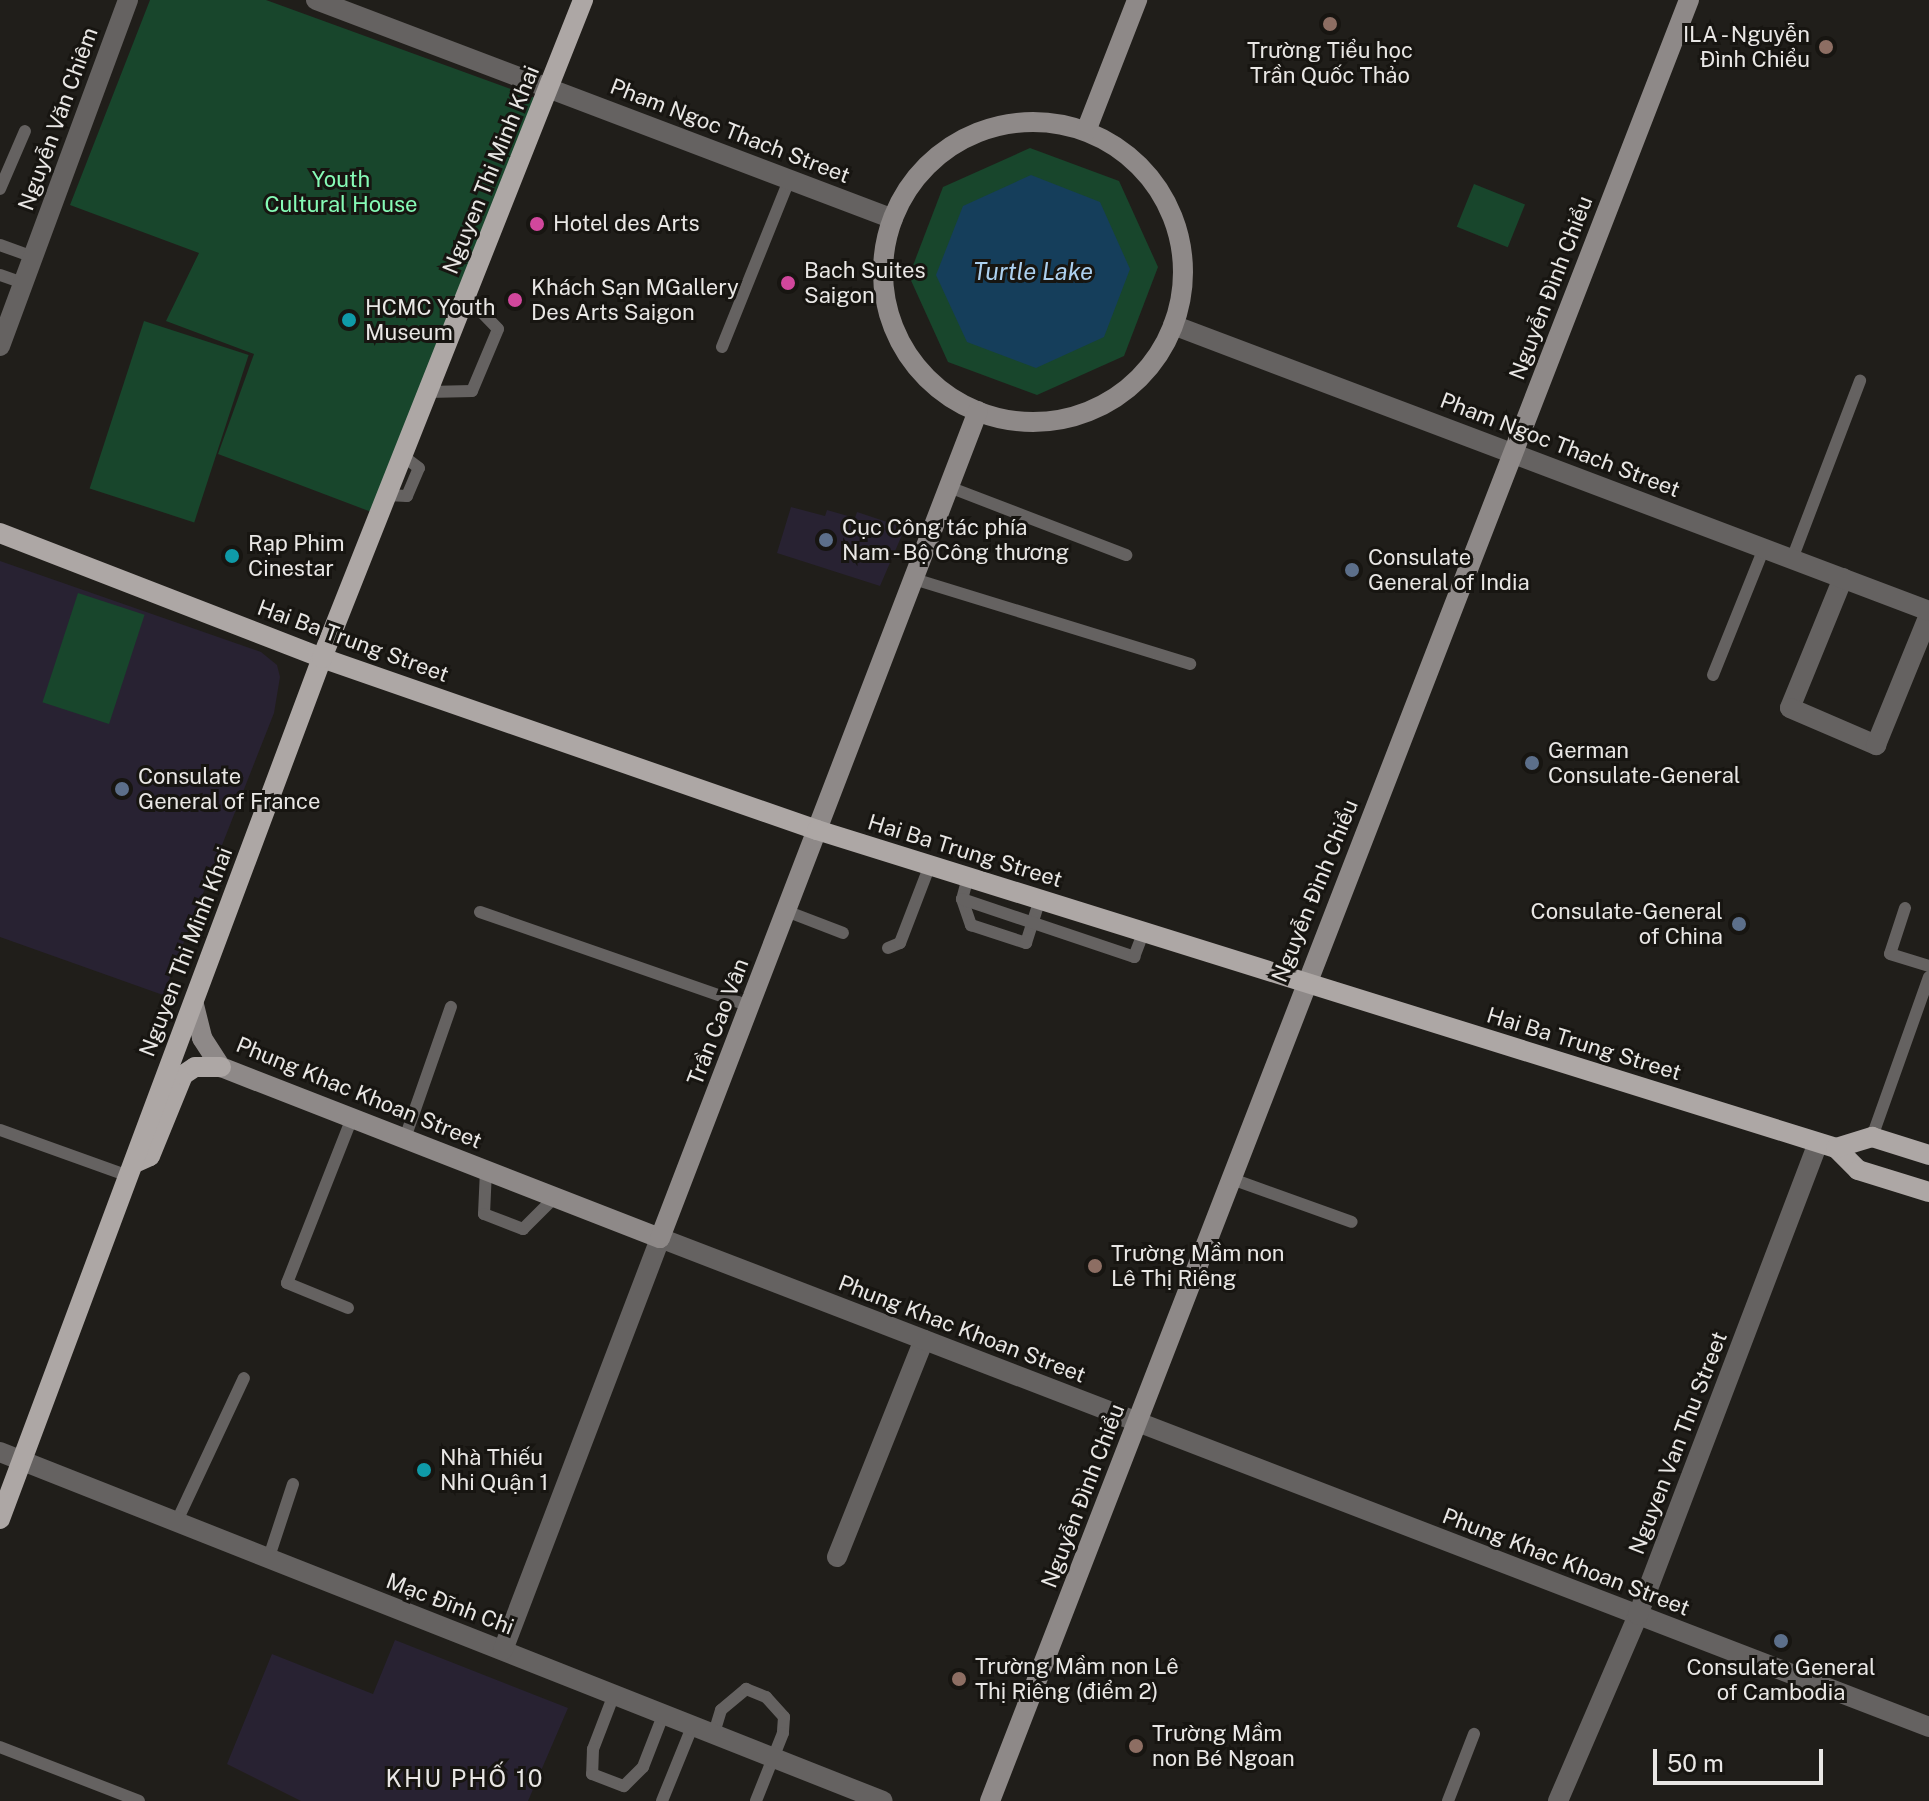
<!DOCTYPE html>
<html>
<head>
<meta charset="utf-8">
<style>
  body { margin:0 }
  #map { position:relative; width:1929px; height:1801px; overflow:hidden; background:#201e1a; font-family:"Public Sans",sans-serif }
  div>[style] { position:absolute }
  .commercial>* { inset:0; background:#282232 }
  .green>* { inset:0; background:#18462c; transform-origin:0 0 }
  .water>* { inset:0; background:#153e5b }
  .service>* { height:12px; margin:-6px; padding:0 6px; transform-origin:6px; border-radius:6px; background:#656261 }
  .minor>* { height:20px; margin:-10px; padding:0 10px; transform-origin:10px; border-radius:10px; background:#656261 }
  .tertiary>* { height:20px; margin:-10px; padding:0 10px; transform-origin:10px; border-radius:10px; background:#656261 }
  .secondary>* { height:20px; margin:-10px; padding:0 10px; transform-origin:10px; border-radius:10px; background:#8e8988 }
  .secondary>.ring { margin:-10px; padding:0; box-sizing:content-box; background:none; border:20px solid #8e8988; border-radius:50% }
  .primary>* { height:20px; margin:-10px; padding:0 10px; transform-origin:10px; border-radius:10px; background:#ada7a5 }
  .dots>* { width:22px; height:22px; translate:-50% -50%; box-sizing:border-box; border:4px solid #171511; border-radius:50% }
  span { translate:-50% -50%; white-space:nowrap; text-align:center; line-height:1.15; -webkit-text-stroke:6px #171511; paint-order:stroke }
  .poi-label { font-size:22px; color:#e9e7e5 }
  .right { translate:-100% -50%; text-align:right }
  .left { translate:0 -50%; text-align:left }
  .street-label { font-size:22px; color:#e9e7e5 }
  .park-label { font-size:22px; color:#86fbb6 }
  .water-label { font-size:24px; color:#acd0ef; font-style:italic }
  .neighbourhood-label { font-size:24px; color:#e9e7e5; letter-spacing:2px }
  .scale { position:absolute; left:1653px; top:1749px; width:170px; height:36px; box-sizing:border-box; border:4px solid #e9e7e5; border-top:0; padding-left:10px; font-size:24px; line-height:28px; white-space:nowrap; color:#e9e7e5; -webkit-text-stroke:6px #171511; paint-order:stroke }
</style>
</head>
<body>
<div id="map">
  <div class="commercial">
    <i style="clip-path:polygon(791px 507px,825px 516px,827px 510px,855px 518px,857px 512px,905px 528px,880px 586px,777px 553px)"></i>
    <i style="clip-path:polygon(0 561px,261px 652px,277px 665px,280px 677px,274px 713px,163px 995px,0 937px)"></i>
    <i style="clip-path:polygon(395px 1640px,568px 1708px,528px 1801px,301px 1801px,227px 1764px,272px 1654px,373px 1694px)"></i>
  </div>
  <div class="green">
    <i style="clip-path:polygon(150px 0,266px 0,544px 101px,382px 516px,218px 454px,254px 354px,166px 321px,199px 253px,70px 205px)"></i>
    <i style="clip-path:polygon(1030px 148px,1119px 181px,1158px 267px,1124px 356px,1037px 395px,948px 362px,909px 276px,943px 187px)"></i>
    <i style="left:1474px;top:184px;width:55px;height:46px;rotate:22deg"></i>
    <i style="left:144px;top:321px;width:110px;height:176px;rotate:18deg"></i>
    <i style="left:78px;top:593px;width:70px;height:115px;rotate:18deg"></i>
  </div>
  <div class="water">
    <i style="clip-path:polygon(1031px 175px,1100px 202px,1130px 269px,1104px 337px,1036px 368px,967px 342px,936px 275px,963px 206px)"></i>
  </div>
  <div class="service">
    <i style="left:0;top:189px;width:63px;rotate:-66.7deg"></i>
    <i style="left:0;top:245px;width:35px;rotate:20deg"></i>
    <i style="left:0;top:275px;width:24px;rotate:19deg"></i>
    <i style="left:722px;top:347px;width:180px;rotate:-68.1deg"></i>
    <i style="left:428px;top:392px;width:44px;rotate:-1.3deg"></i>
    <i style="left:472px;top:391px;width:67px;rotate:-67.2deg"></i>
    <i style="left:498px;top:329px;width:45px;rotate:-134.1deg"></i>
    <i style="left:949px;top:487px;width:190px;rotate:21deg"></i>
    <i style="left:387px;top:495px;width:20px;rotate:3deg"></i>
    <i style="left:407px;top:496px;width:30px;rotate:-67deg"></i>
    <i style="left:419px;top:468px;width:20px;rotate:-143deg"></i>
    <i style="left:1792px;top:559px;width:191px;rotate:-69.1deg"></i>
    <i style="left:914px;top:579px;width:289px;rotate:17.1deg"></i>
    <i style="left:1713px;top:675px;width:137px;rotate:-68.1deg"></i>
    <i style="left:968px;top:877px;width:23px;rotate:105deg"></i>
    <i style="left:962px;top:899px;width:28px;rotate:71deg"></i>
    <i style="left:971px;top:925px;width:58px;rotate:18.1deg"></i>
    <i style="left:1026px;top:943px;width:46px;rotate:-72.3deg"></i>
    <i style="left:962px;top:899px;width:182px;rotate:18.6deg"></i>
    <i style="left:1134px;top:957px;width:28px;rotate:-69deg"></i>
    <i style="left:1905px;top:908px;width:48px;rotate:108.1deg"></i>
    <i style="left:1890px;top:954px;width:41px;rotate:17.1deg"></i>
    <i style="left:786px;top:911px;width:61px;rotate:21.1deg"></i>
    <i style="left:480px;top:912px;width:286px;rotate:19.2deg"></i>
    <i style="left:888px;top:948px;width:13px;rotate:-23deg"></i>
    <i style="left:900px;top:943px;width:84px;rotate:-69deg"></i>
    <i style="left:0;top:1130px;width:139px;rotate:19.7deg"></i>
    <i style="left:1872px;top:1137px;width:170px;rotate:-70.4deg"></i>
    <i style="left:405px;top:1138px;width:139px;rotate:-70.7deg"></i>
    <i style="left:486px;top:1170px;width:44px;rotate:92.6deg"></i>
    <i style="left:484px;top:1214px;width:42px;rotate:21deg"></i>
    <i style="left:523px;top:1229px;width:45px;rotate:-45deg"></i>
    <i style="left:1232px;top:1179px;width:127px;rotate:19.7deg"></i>
    <i style="left:348px;top:1308px;width:66px;rotate:-157.7deg"></i>
    <i style="left:287px;top:1283px;width:177px;rotate:-68.5deg"></i>
    <i style="left:176px;top:1523px;width:160px;rotate:-64.9deg"></i>
    <i style="left:268px;top:1560px;width:80px;rotate:-71.8deg"></i>
    <i style="left:613px;top:1697px;width:56px;rotate:111deg"></i>
    <i style="left:593px;top:1749px;width:25px;rotate:92deg"></i>
    <i style="left:592px;top:1774px;width:34px;rotate:21deg"></i>
    <i style="left:624px;top:1786px;width:27px;rotate:-45deg"></i>
    <i style="left:643px;top:1767px;width:53px;rotate:-68.8deg"></i>
    <i style="left:714px;top:1733px;width:24px;rotate:-73deg"></i>
    <i style="left:721px;top:1710px;width:33px;rotate:-40deg"></i>
    <i style="left:746px;top:1689px;width:22px;rotate:22deg"></i>
    <i style="left:766px;top:1697px;width:27px;rotate:48deg"></i>
    <i style="left:784px;top:1717px;width:16px;rotate:94deg"></i>
    <i style="left:783px;top:1733px;width:73px;rotate:111.7deg"></i>
    <i style="left:0;top:1747px;width:149px;rotate:21.2deg"></i>
    <i style="left:662px;top:1801px;width:80px;rotate:-67.9deg"></i>
    <i style="left:1448px;top:1801px;width:72px;rotate:-68.8deg"></i>
  </div>
  <div class="minor">
    <i style="left:0;top:346px;width:369px;rotate:-69.7deg"></i>
    <i style="left:1843px;top:578px;width:140px;rotate:112.2deg"></i>
    <i style="left:1790px;top:708px;width:94px;rotate:23.3deg"></i>
    <i style="left:1876px;top:745px;width:140px;rotate:-67.8deg"></i>
    <i style="left:837px;top:1557px;width:234px;rotate:-68.2deg"></i>
  </div>
  <div class="tertiary">
    <i style="left:316px;top:0;width:617px;rotate:20.78deg"></i>
    <i style="left:1173px;top:325px;width:808px;rotate:20.72deg"></i>
    <i style="left:0;top:1452px;width:949px;rotate:21.57deg"></i>
    <i style="left:503px;top:1650px;width:441px;rotate:-69.1deg"></i>
    <i style="left:660px;top:1238px;width:1360px;rotate:21.07deg"></i>
    <i style="left:1558px;top:1801px;width:202px;rotate:-66.7deg"></i>
    <i style="left:1638px;top:1615px;width:505px;rotate:-69.13deg"></i>
  </div>
  <div class="secondary">
    <i class="ring" style="left:883px;top:122px;width:280px;height:280px"></i>
    <i style="left:1086px;top:131px;width:141px;rotate:-68.7deg"></i>
    <i style="left:194px;top:1005px;width:34px;rotate:76deg"></i>
    <i style="left:202px;top:1038px;width:35px;rotate:57deg"></i>
    <i style="left:221px;top:1067px;width:471px;rotate:21.3deg"></i>
    <i style="left:660px;top:1238px;width:886px;rotate:-68.97deg"></i>
    <i style="left:990px;top:1801px;width:1932px;rotate:-68.79deg"></i>
  </div>
  <div class="primary">
    <i style="left:0;top:533px;width:345px;rotate:21.2deg"></i>
    <i style="left:322px;top:658px;width:524px;rotate:19.16deg"></i>
    <i style="left:817px;top:830px;width:1067px;rotate:17.33deg"></i>
    <i style="left:1836px;top:1148px;width:31px;rotate:45deg"></i>
    <i style="left:1858px;top:1170px;width:74px;rotate:17.2deg"></i>
    <i style="left:1836px;top:1148px;width:38px;rotate:-17deg"></i>
    <i style="left:1872px;top:1137px;width:60px;rotate:17.5deg"></i>
    <i style="left:137px;top:1162px;width:14px;rotate:-25deg"></i>
    <i style="left:150px;top:1156px;width:87px;rotate:-67.8deg"></i>
    <i style="left:183px;top:1075px;width:14px;rotate:-34deg"></i>
    <i style="left:195px;top:1067px;width:26px"></i>
    <i style="left:0;top:1519px;width:919px;rotate:-69.5deg"></i>
    <i style="left:322px;top:658px;width:708px;rotate:-68.36deg"></i>
  </div>
  <div class="dots">
    <i style="left:1330px;top:24px;background:#8d6e63"></i>
    <i style="left:1826px;top:47px;background:#8d6e63"></i>
    <i style="left:537px;top:224px;background:#d1479c"></i>
    <i style="left:788px;top:283px;background:#d1479c"></i>
    <i style="left:515px;top:300px;background:#d1479c"></i>
    <i style="left:349px;top:320px;background:#0f9aa8"></i>
    <i style="left:826px;top:540px;background:#5c6f8a"></i>
    <i style="left:232px;top:556px;background:#0f9aa8"></i>
    <i style="left:1352px;top:570px;background:#5c6f8a"></i>
    <i style="left:1532px;top:763px;background:#5c6f8a"></i>
    <i style="left:122px;top:789px;background:#5c6f8a"></i>
    <i style="left:1739px;top:924px;background:#5c6f8a"></i>
    <i style="left:1095px;top:1266px;background:#8d6e63"></i>
    <i style="left:424px;top:1470px;background:#0f9aa8"></i>
    <i style="left:1781px;top:1641px;background:#5c6f8a"></i>
    <i style="left:959px;top:1679px;background:#8d6e63"></i>
    <i style="left:1136px;top:1746px;background:#8d6e63"></i>
  </div>
  <div class="poi-label">
    <span class="right" style="left:1810px;top:47px">ILA - Nguyễn<br>Đình Chiểu</span>
    <span style="left:1330px;top:63px">Trường Tiểu học<br>Trần Quốc Thảo</span>
    <span class="left" style="left:553px;top:224px">Hotel des Arts</span>
    <span class="left" style="left:804px;top:283px">Bach Suites<br>Saigon</span>
    <span class="left" style="left:531px;top:300px">Khách Sạn MGallery<br>Des Arts Saigon</span>
    <span class="left" style="left:365px;top:320px">HCMC Youth<br>Museum</span>
    <span class="left" style="left:842px;top:540px">Cục Công tác phía<br>Nam - Bộ Công thương</span>
    <span class="left" style="left:248px;top:556px">Rạp Phim<br>Cinestar</span>
    <span class="left" style="left:1368px;top:570px">Consulate<br>General of India</span>
    <span class="left" style="left:1548px;top:763px">German<br>Consulate-General</span>
    <span class="left" style="left:138px;top:789px">Consulate<br>General of France</span>
    <span class="right" style="left:1723px;top:924px">Consulate-General<br>of China</span>
    <span class="left" style="left:1111px;top:1266px">Trường Mầm non<br>Lê Thị Riêng</span>
    <span class="left" style="left:440px;top:1470px">Nhà Thiếu<br>Nhi Quận 1</span>
    <span class="left" style="left:975px;top:1679px">Trường Mầm non Lê<br>Thị Riêng (điểm 2)</span>
    <span style="left:1781px;top:1680px">Consulate General<br>of Cambodia</span>
    <span class="left" style="left:1152px;top:1746px">Trường Mầm<br>non Bé Ngoan</span>
  </div>
  <div class="street-label">
    <span style="left:58px;top:119px;rotate:-70deg">Nguyễn Văn Chiêm</span>
    <span style="left:730px;top:131px;rotate:21deg">Pham Ngoc Thach Street</span>
    <span style="left:491px;top:170px;rotate:-68deg">Nguyen Thi Minh Khai</span>
    <span style="left:1551px;top:288px;rotate:-69deg">Nguyễn Đình Chiểu</span>
    <span style="left:1560px;top:445px;rotate:21deg">Pham Ngoc Thach Street</span>
    <span style="left:353px;top:641px;rotate:20deg">Hai Ba Trung Street</span>
    <span style="left:965px;top:851px;rotate:17deg">Hai Ba Trung Street</span>
    <span style="left:1315px;top:891px;rotate:-68deg">Nguyễn Đình Chiểu</span>
    <span style="left:186px;top:952px;rotate:-69deg">Nguyen Thi Minh Khai</span>
    <span style="left:718px;top:1022px;rotate:-69deg">Trần Cao Vân</span>
    <span style="left:1584px;top:1044px;rotate:17deg">Hai Ba Trung Street</span>
    <span style="left:359px;top:1093px;rotate:22deg">Phung Khac Khoan Street</span>
    <span style="left:962px;top:1329px;rotate:21deg">Phung Khac Khoan Street</span>
    <span style="left:1678px;top:1443px;rotate:-69deg">Nguyen Van Thu Street</span>
    <span style="left:1083px;top:1496px;rotate:-69deg">Nguyễn Đình Chiểu</span>
    <span style="left:1566px;top:1562px;rotate:21deg">Phung Khac Khoan Street</span>
    <span style="left:450px;top:1604px;rotate:21deg">Mạc Đĩnh Chi</span>
  </div>
  <div class="park-label">
    <span style="left:341px;top:192px">Youth<br>Cultural House</span>
  </div>
  <div class="water-label">
    <span style="left:1033px;top:272px">Turtle Lake</span>
  </div>
  <div class="neighbourhood-label">
    <span style="left:465px;top:1779px">KHU PHỐ 10</span>
  </div>
  <div class="scale">50 m</div>
</div>
</body>
</html>
